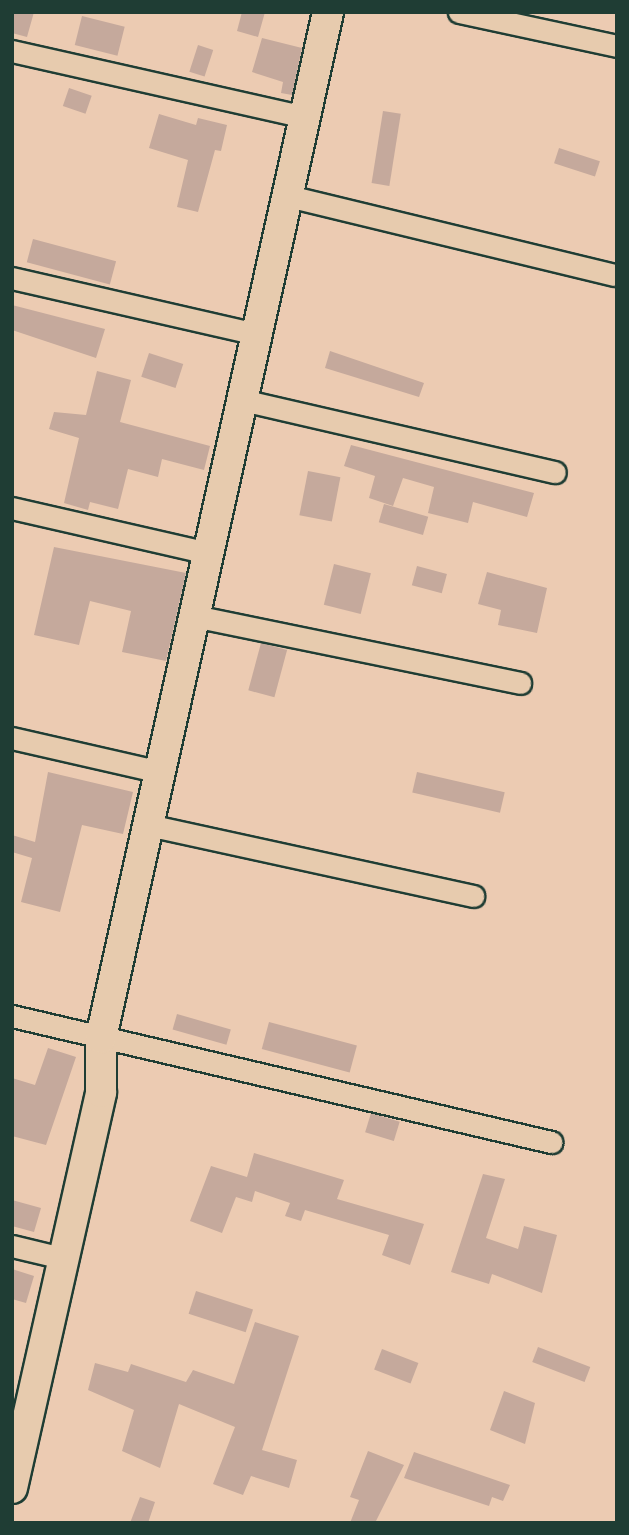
<!DOCTYPE html>
<html>
<head>
<meta charset="utf-8">
<style>
  body { margin:0 }
  #map { position:relative; width:629px; height:1535px; overflow:hidden; background:#eccbb2; font-family:"Playpen Sans",sans-serif }
  div>[style] { position:absolute }
  .building>* { inset:0; background:#c5a99c; transform-origin:0 0 }
  .roads { filter:drop-shadow(2px 0 #1f3d34) drop-shadow(-2px 0 #1f3d34) drop-shadow(0 2px #1f3d34) drop-shadow(0 -2px #1f3d34) }
  .street>* { height:21px; margin:-10.5px; padding:0 10.5px; transform-origin:10.5px; border-radius:10.5px; background:#e7cbae }
  .secondary>* { height:30px; margin:-15px; padding:0 15px; transform-origin:15px; border-radius:15px; background:#e7cbae }
  span { translate:-50% -50%; white-space:nowrap; text-align:center; line-height:1.15; -webkit-text-stroke:5px #e7cbae; paint-order:stroke }
  .frame { position:absolute; inset:0; border:14px solid #1f3d34; pointer-events:none }
</style>
</head>
<body>
<div id="map">
  <div class="building">
    <i style="clip-path:polygon(12px 12px,34px 12px,27px 37px,12px 33px)"></i>
    <i style="clip-path:polygon(242px 12px,265px 12px,258px 37px,237px 31px)"></i>
    <i style="left:82px;top:16px;width:44px;height:30px;rotate:14deg"></i>
    <i style="clip-path:polygon(262px 38px,302px 48px,292px 95px,281px 93px,283px 82px,252px 72px)"></i>
    <i style="left:198px;top:45px;width:16px;height:28px;rotate:18deg"></i>
    <i style="left:69px;top:88px;width:24px;height:19px;rotate:19deg"></i>
    <i style="left:383px;top:111px;width:18px;height:73px;rotate:9deg"></i>
    <i style="clip-path:polygon(159px 114px,196px 125px,198px 118px,227px 125px,221px 151px,215px 150px,198px 212px,177px 207px,188px 160px,149px 148px)"></i>
    <i style="left:559px;top:148px;width:43px;height:16px;rotate:18deg"></i>
    <i style="left:33px;top:239px;width:86px;height:24px;rotate:15deg"></i>
    <i style="clip-path:polygon(12px 305px,105px 329px,96px 358px,12px 330px)"></i>
    <i style="clip-path:polygon(330px 351px,424px 383px,419px 397px,325px 368px)"></i>
    <i style="left:149px;top:353px;width:36px;height:25px;rotate:18deg"></i>
    <i style="clip-path:polygon(97px 371px,131px 380px,120px 422px,210px 446px,204px 470px,162px 459px,158px 477px,128px 469px,118px 509px,90px 502px,88px 510px,64px 503px,79px 438px,49px 429px,54px 412px,86px 415px)"></i>
    <i style="clip-path:polygon(351px 445px,534px 493px,527px 517px,473px 502px,468px 523px,428px 513px,434px 487px,403px 478px,393px 506px,369px 498px,375px 476px,344px 466px)"></i>
    <i style="left:308px;top:471px;width:33px;height:45px;rotate:11deg"></i>
    <i style="left:384px;top:504px;width:46px;height:19px;rotate:16deg"></i>
    <i style="clip-path:polygon(54px 547px,186px 573px,166px 661px,122px 652px,131px 611px,90px 601px,79px 645px,34px 635px)"></i>
    <i style="left:334px;top:564px;width:38px;height:42px;rotate:14deg"></i>
    <i style="left:417px;top:566px;width:31px;height:20px;rotate:15deg"></i>
    <i style="clip-path:polygon(487px 572px,547px 588px,537px 633px,498px 625px,501px 610px,478px 604px)"></i>
    <i style="left:261px;top:643px;width:27px;height:49px;rotate:15deg"></i>
    <i style="clip-path:polygon(48px 772px,133px 792px,123px 834px,82px 825px,60px 912px,21px 902px,32px 858px,12px 852px,12px 835px,35px 842px)"></i>
    <i style="left:417px;top:772px;width:90px;height:21px;rotate:13deg"></i>
    <i style="left:177px;top:1014px;width:56px;height:16px;rotate:16deg"></i>
    <i style="left:269px;top:1022px;width:91px;height:28px;rotate:15deg"></i>
    <i style="clip-path:polygon(48px 1048px,76px 1057px,46px 1145px,12px 1136px,12px 1078px,35px 1085px)"></i>
    <i style="left:371px;top:1113px;width:30px;height:20px;rotate:17deg"></i>
    <i style="clip-path:polygon(254px 1153px,344px 1180px,337px 1199px,424px 1224px,410px 1265px,382px 1255px,389px 1235px,305px 1210px,301px 1221px,285px 1216px,290px 1203px,255px 1191px,252px 1202px,236px 1197px,222px 1233px,190px 1221px,211px 1166px,247px 1177px)"></i>
    <i style="clip-path:polygon(483px 1174px,505px 1179px,486px 1238px,518px 1249px,524px 1226px,557px 1235px,542px 1293px,492px 1274px,489px 1284px,451px 1272px)"></i>
    <i style="clip-path:polygon(12px 1200px,41px 1208px,34px 1232px,12px 1226px)"></i>
    <i style="clip-path:polygon(12px 1269px,34px 1276px,26px 1303px,12px 1299px)"></i>
    <i style="left:196px;top:1291px;width:60px;height:24px;rotate:18deg"></i>
    <i style="clip-path:polygon(255px 1322px,299px 1336px,262px 1450px,297px 1460px,289px 1488px,251px 1476px,243px 1495px,213px 1484px,235px 1427px,179px 1404px,160px 1468px,122px 1451px,134px 1410px,88px 1390px,95px 1363px,128px 1372px,131px 1364px,186px 1382px,193px 1370px,234px 1384px)"></i>
    <i style="left:538px;top:1347px;width:56px;height:16px;rotate:21deg"></i>
    <i style="left:382px;top:1349px;width:39px;height:22px;rotate:21deg"></i>
    <i style="clip-path:polygon(504px 1391px,535px 1403px,525px 1444px,490px 1430px)"></i>
    <i style="clip-path:polygon(368px 1451px,404px 1465px,375px 1523px,350px 1523px,359px 1500px,350px 1497px)"></i>
    <i style="clip-path:polygon(414px 1452px,510px 1485px,503px 1501px,492px 1497px,489px 1506px,404px 1478px)"></i>
    <i style="clip-path:polygon(140px 1497px,155px 1502px,148px 1523px,130px 1523px)"></i>
  </div>
  <div class="roads">
    <div class="street">
      <i style="left:459px;top:12px;width:162px;rotate:12.1deg"></i>
      <i style="left:12px;top:51px;width:300px;rotate:12.7deg"></i>
      <i style="left:288px;top:196px;width:336px;rotate:13.6deg"></i>
      <i style="left:12px;top:278px;width:251px;rotate:12.9deg"></i>
      <i style="left:242px;top:400px;width:321px;rotate:13deg"></i>
      <i style="left:12px;top:508px;width:201px;rotate:12.9deg"></i>
      <i style="left:194px;top:616px;width:333px;rotate:11.6deg"></i>
      <i style="left:12px;top:738px;width:152px;rotate:12.9deg"></i>
      <i style="left:148px;top:825px;width:333px;rotate:12.3deg"></i>
      <i style="left:12px;top:1016px;width:554px;rotate:13.16deg"></i>
      <i style="left:12px;top:1246px;width:51px;rotate:13.5deg"></i>
    </div>
    <div class="secondary">
      <i style="left:12px;top:1488px;width:406px;rotate:-77.3deg"></i>
      <i style="left:101px;top:1092px;width:54px;rotate:-90deg"></i>
      <i style="left:101px;top:1038px;width:1051px;rotate:-77.52deg"></i>
    </div>
  </div>
  <div class="frame"></div>
</div>
</body>
</html>
